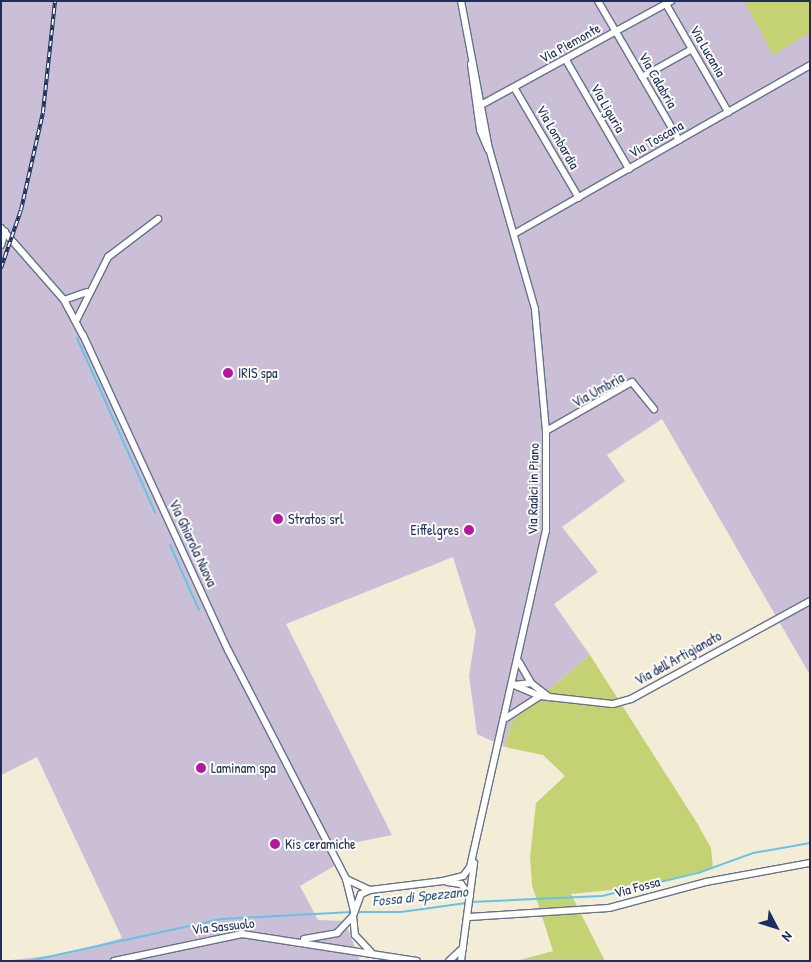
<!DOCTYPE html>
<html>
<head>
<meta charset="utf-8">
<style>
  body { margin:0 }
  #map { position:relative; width:811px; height:962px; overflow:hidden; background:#f3edd8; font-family:"Patrick Hand",sans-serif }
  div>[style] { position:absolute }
  .industrial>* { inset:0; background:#cabfd6 }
  .green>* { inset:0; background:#c5d274 }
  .stream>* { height:2px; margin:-1px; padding:0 1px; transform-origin:1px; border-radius:1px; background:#67c3e5 }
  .roads { filter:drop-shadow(1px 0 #677289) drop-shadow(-1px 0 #677289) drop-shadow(0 1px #677289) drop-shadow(0 -1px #677289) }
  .minor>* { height:6px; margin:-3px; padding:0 3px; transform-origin:3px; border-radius:3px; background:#fff }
  .rail>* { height:4px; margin-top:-2px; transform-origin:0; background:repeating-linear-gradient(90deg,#fdfcf7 0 5.5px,#1b2f5e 0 11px); box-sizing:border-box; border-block:1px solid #1b2f5e }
  .dots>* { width:14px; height:14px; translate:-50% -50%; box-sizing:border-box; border:2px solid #fdfcf7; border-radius:50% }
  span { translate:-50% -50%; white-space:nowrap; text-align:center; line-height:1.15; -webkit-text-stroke:4px #fdfcf7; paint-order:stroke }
  .street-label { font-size:14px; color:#1b2f5e }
  .poi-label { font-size:14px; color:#1b2f5e }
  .left { translate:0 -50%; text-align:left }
  .right { translate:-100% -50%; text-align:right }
  .water-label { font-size:15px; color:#325b86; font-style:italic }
  .frame { position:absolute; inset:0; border:2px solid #1b2f5e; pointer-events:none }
  .north { position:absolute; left:751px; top:902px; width:50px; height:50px; -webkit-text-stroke:4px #fdfcf7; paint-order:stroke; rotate:130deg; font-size:14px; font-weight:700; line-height:20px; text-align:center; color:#1b2f5e }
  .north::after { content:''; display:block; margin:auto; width:18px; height:22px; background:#1b2f5e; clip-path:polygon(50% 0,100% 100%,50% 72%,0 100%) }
</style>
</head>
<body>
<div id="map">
  <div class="industrial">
    <i style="clip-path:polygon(1px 1px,810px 1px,810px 675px,662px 419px,607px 455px,625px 481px,562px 527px,598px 572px,554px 604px,590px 655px,511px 722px,505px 747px,477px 734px,469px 676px,476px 631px,453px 557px,286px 624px,392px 835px,328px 848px,336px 865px,300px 886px,318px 920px,345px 921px,360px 961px,3px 961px,65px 954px,122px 938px,37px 757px,1px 775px)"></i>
  </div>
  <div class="green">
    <i style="clip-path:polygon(744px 1px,810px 1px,810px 33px,773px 55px)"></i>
    <i style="clip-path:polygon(590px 655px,697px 823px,711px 848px,713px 868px,641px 887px,571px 894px,605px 961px,516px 961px,553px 951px,532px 885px,530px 857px,536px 803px,565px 776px,543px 755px,505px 747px,511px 722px)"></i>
  </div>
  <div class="stream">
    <i style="left:77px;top:338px;width:191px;rotate:65.9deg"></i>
    <i style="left:170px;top:545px;width:71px;rotate:66deg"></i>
    <i style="left:471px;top:902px;width:131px;rotate:-2.6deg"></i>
    <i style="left:602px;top:896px;width:99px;rotate:-13.5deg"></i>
    <i style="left:698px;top:873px;width:59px;rotate:-20deg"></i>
    <i style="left:753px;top:853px;width:58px;rotate:-10deg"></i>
    <i style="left:357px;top:912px;width:44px"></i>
    <i style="left:401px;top:912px;width:66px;rotate:-7.9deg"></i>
    <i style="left:29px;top:961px;width:197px;rotate:-12.3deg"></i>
    <i style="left:221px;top:919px;width:131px;rotate:-3.1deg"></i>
  </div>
  <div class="roads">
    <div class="minor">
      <i style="left:598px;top:1px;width:161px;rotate:59.8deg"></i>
      <i style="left:666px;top:4px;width:125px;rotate:60.1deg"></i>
      <i style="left:566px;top:60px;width:126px;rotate:60deg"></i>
      <i style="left:471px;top:64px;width:67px;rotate:82.2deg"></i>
      <i style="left:480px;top:130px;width:21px;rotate:67deg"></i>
      <i style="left:642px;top:77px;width:57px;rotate:-29.2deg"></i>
      <i style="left:515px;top:89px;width:126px;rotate:59.6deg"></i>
      <i style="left:481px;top:105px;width:217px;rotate:-28.7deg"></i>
      <i style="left:1px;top:228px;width:96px;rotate:48.8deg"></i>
      <i style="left:64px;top:300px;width:40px;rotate:62deg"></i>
      <i style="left:83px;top:335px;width:347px;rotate:65.3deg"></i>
      <i style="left:228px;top:650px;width:258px;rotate:62.7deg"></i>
      <i style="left:346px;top:879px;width:34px;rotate:76deg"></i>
      <i style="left:514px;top:234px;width:341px;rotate:-29.7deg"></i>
      <i style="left:1px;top:245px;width:14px;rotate:-73deg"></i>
      <i style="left:64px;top:300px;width:24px;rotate:-19deg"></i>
      <i style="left:76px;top:321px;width:72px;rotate:-63.4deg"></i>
      <i style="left:108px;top:257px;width:63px;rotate:-37.2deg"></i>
      <i style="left:546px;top:431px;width:99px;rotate:-29.7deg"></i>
      <i style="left:632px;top:382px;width:35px;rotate:51deg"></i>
      <i style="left:519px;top:662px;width:24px;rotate:60deg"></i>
      <i style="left:531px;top:683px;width:23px;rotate:38deg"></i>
      <i style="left:514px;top:685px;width:28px;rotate:23deg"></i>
      <i style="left:540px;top:696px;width:73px;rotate:6.3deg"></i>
      <i style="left:613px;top:704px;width:19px;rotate:-16deg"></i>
      <i style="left:631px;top:699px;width:204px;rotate:-28.7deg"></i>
      <i style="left:514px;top:685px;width:17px;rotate:-7deg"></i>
      <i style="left:506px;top:718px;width:40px;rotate:-32.9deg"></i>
      <i style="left:346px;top:879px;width:26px;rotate:25deg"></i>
      <i style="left:370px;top:890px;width:74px;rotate:-7deg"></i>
      <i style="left:443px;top:881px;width:21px;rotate:-14deg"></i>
      <i style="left:463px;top:876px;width:11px;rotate:-52deg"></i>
      <i style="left:470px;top:867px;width:344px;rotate:-77.3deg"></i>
      <i style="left:546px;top:531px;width:100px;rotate:-90deg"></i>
      <i style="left:546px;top:431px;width:122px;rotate:-95.2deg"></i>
      <i style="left:535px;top:309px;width:166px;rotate:-106deg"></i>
      <i style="left:489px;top:149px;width:151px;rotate:-100.7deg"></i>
      <i style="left:447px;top:882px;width:14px;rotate:8deg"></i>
      <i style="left:461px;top:884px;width:15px;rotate:53deg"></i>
      <i style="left:353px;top:916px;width:19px;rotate:84deg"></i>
      <i style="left:355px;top:935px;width:23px;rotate:47deg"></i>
      <i style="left:469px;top:917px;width:140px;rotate:-3.7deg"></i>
      <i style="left:609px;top:908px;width:100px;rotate:-15deg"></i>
      <i style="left:706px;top:882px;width:106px;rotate:-10.4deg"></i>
      <i style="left:304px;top:939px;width:34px;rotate:-10deg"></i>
      <i style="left:337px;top:933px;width:23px;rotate:-47deg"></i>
      <i style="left:353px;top:916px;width:23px;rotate:-70deg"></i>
      <i style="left:361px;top:894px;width:10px;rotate:-24deg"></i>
      <i style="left:114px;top:961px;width:131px;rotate:-11.9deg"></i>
      <i style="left:242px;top:934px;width:177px;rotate:8.8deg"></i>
      <i style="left:449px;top:961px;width:19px;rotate:-43deg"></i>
      <i style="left:461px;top:961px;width:99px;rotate:-82.4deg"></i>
    </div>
  </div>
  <div class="rail">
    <i style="left:1px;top:268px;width:61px;rotate:-71deg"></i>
    <i style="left:21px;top:210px;width:100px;rotate:-77.3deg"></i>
    <i style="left:43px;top:112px;width:112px;rotate:-83.8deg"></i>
  </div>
  <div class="dots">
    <i style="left:228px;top:373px;background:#b5179e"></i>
    <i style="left:278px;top:519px;background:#b5179e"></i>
    <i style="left:469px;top:530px;background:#b5179e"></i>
    <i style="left:201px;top:768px;background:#b5179e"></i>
    <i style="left:275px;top:844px;background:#b5179e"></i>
  </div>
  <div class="street-label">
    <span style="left:570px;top:43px;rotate:-29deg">Via Piemonte</span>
    <span style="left:708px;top:51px;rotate:60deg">Via Lucania</span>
    <span style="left:658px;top:80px;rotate:60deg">Via Calabria</span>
    <span style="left:608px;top:108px;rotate:60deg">Via Liguria</span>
    <span style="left:558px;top:137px;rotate:60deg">Via Lombardia</span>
    <span style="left:656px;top:139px;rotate:-30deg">Via Toscana</span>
    <span style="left:598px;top:390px;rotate:-29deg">Via Umbria</span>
    <span style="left:533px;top:489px;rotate:-89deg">Via Radici in Piano</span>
    <span style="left:193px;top:543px;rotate:65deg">Via Ghiarola Nuova</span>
    <span style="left:678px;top:658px;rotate:-29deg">Via dell'Artigianato</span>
    <span style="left:637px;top:887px;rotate:-15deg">Via Fossa</span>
    <span style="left:223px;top:926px;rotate:-6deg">Via Sassuolo</span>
  </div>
  <div class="poi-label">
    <span class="left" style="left:238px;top:373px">IRIS spa</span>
    <span class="left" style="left:288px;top:519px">Stratos srl</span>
    <span class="right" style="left:459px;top:530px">Eiffelgres</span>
    <span class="left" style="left:211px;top:768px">Laminam spa</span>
    <span class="left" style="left:285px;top:844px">Kis ceramiche</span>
  </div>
  <div class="water-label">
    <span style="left:420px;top:896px;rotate:-6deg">Fossa di Spezzano</span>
  </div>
  <div class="frame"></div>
  <div class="north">N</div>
</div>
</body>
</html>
